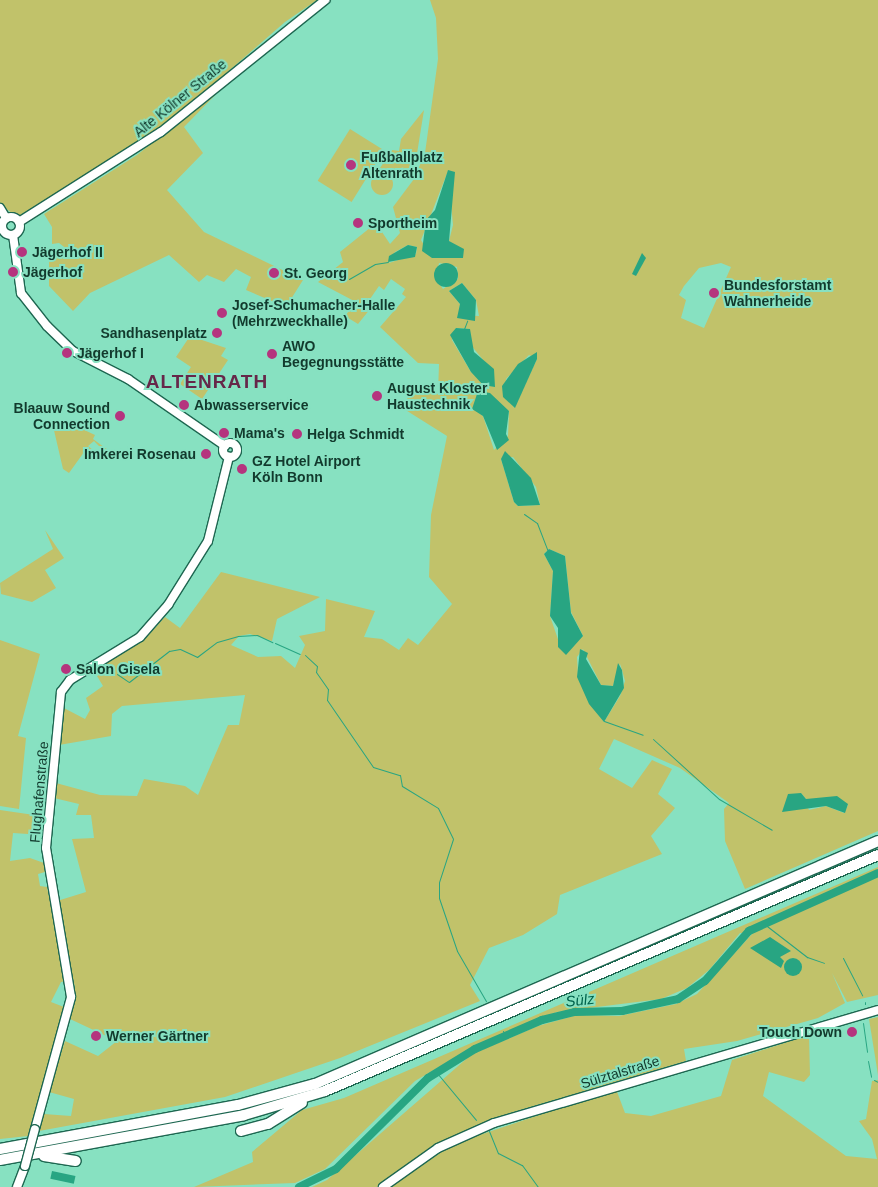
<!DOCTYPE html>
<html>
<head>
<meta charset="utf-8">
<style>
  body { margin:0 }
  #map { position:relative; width:878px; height:1187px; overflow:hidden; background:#87e1c1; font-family:Arial,sans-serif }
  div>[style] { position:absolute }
  .green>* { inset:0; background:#c1c26a; transform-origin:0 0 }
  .round { border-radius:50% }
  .water>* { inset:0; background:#28a582; transform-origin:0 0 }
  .stream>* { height:1px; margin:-0.5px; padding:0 0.5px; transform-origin:0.5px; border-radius:0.5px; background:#28a582 }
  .river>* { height:8px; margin:-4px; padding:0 4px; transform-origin:4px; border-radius:4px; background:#28a582 }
  .roads { filter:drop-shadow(1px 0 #1e6751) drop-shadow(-1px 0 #1e6751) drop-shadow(0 1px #1e6751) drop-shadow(0 -1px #1e6751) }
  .secondary>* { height:8px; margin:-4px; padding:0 4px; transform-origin:4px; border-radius:4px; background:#fff }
  .secondary>.ring { margin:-4px; padding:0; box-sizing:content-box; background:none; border:8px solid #fff; border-radius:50% }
  .highway>* { height:10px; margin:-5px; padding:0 5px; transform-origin:5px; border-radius:5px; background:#fff }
  .bridges { filter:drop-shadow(1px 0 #1e6751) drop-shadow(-1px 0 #1e6751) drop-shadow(0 1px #1e6751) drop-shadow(0 -1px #1e6751) }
  .secondary-bridge>* { height:8px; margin:-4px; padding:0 4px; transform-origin:4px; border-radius:4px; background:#fff }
  .dots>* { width:14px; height:14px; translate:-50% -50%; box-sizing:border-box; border:2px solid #87e1c1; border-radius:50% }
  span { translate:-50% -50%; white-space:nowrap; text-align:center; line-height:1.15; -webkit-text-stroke:4px #87e1c1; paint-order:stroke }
  .street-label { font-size:14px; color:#123a2d }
  .poi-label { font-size:14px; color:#123a2d; font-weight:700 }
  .left { translate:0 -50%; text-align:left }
  .right { translate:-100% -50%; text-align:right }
  .water-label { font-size:15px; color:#00624b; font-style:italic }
  .district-label { font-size:19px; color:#662749; font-weight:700; letter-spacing:1px }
</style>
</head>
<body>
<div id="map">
  <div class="green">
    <i style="clip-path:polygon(0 0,317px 0,285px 22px,163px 128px,17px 217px,0 204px)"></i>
    <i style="clip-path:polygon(evenodd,430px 0,878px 0,878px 831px,745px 889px,725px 841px,724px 809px,729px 803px,680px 768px,614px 739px,599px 769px,632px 788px,652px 760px,672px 769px,658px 794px,675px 808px,651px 836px,662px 854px,560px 895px,557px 914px,523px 935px,489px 948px,470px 985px,480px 1001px,340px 1058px,225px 1097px,39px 1131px,44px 1114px,71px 1116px,74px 1099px,49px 1092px,65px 1041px,98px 1056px,117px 1041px,70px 1019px,75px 988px,57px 901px,86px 892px,72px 839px,94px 838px,91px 815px,76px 815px,79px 804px,54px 798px,56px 783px,100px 795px,137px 796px,144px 779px,185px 786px,198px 795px,228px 725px,239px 725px,245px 695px,122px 706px,112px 714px,111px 736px,59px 745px,62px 707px,85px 719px,90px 710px,86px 698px,103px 686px,94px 671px,145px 639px,165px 617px,180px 628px,221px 572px,320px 597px,277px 619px,272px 641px,250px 634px,239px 636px,231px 645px,258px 657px,281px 656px,295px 668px,305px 645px,299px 636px,325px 631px,326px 599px,375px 611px,364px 637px,382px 639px,399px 650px,408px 638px,418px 645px,452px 604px,429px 577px,431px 515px,447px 436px,404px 409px,411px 387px,438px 394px,439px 364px,418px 363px,380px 327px,406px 297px,402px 294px,405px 289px,391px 279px,384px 290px,379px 286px,370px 299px,375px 303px,358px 324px,345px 316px,356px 302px,318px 282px,343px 262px,340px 252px,376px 223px,390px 244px,400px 233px,393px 207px,414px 179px,425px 153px,438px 59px,436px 18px,430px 0,448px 171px,453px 225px,449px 241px,463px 258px,432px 258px,421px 240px,448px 171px,430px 0,408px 245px,417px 247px,416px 254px,389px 263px,395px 252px,408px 245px,430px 0,439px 263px,457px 267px,458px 279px,443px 289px,436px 279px,439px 263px,430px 0,721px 263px,731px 267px,704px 328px,681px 318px,686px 300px,679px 295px,684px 286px,699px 268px,721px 263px,430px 0,462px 283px,476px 300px,479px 316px,459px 315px,460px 304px,449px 291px,462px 283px,430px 0,456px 328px,470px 329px,470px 344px,489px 367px,495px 386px,471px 372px,452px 340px,456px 328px,430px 0,529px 355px,537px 359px,514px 408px,506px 379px,529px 355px,430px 0,478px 391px,509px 411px,508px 436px,494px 450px,483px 416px,473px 408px,478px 391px,430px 0,513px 457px,536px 487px,540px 505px,518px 506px,514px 502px,501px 459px,513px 457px,430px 0,549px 549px,565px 556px,571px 612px,583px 636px,562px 651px,550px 616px,553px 571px,544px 554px,549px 549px,430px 0,583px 649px,601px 685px,613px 686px,620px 664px,622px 670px,625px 681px,620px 696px,604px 722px,578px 675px,577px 657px,583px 649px,430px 0,801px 793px,806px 799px,848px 805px,844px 813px,826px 806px,809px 810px,801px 793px)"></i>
    <i style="clip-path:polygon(225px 85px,184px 127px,203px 153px,167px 190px,204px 232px,303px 280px,286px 307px,246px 290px,251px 277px,236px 269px,224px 282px,207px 275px,199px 282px,169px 255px,90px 293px,73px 311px,49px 286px,49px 256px,72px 253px,59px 243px,52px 244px,52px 227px,44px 214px,137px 155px)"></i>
    <i style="clip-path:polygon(424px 110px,415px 166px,398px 178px,380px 168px,392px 150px,399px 151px,401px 139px)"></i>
    <i style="left:350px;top:129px;width:40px;height:61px;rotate:32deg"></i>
    <i class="round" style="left:371px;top:173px;width:22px;height:22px"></i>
    <i style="clip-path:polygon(190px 336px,226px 348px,221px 356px,228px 360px,202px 399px,180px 384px,191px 367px,176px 357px)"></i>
    <i style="clip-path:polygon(63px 420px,95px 435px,93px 439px,108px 450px,106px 453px,94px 441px,88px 446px,103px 458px,87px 448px,69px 473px,63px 469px,53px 426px)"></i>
    <i style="clip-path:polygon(45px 530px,64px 558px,45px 570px,56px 588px,32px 602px,1px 594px,0 583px,53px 549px)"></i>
    <i style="clip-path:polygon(0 640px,40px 654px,18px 736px,26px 738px,19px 809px,0 806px)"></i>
    <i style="clip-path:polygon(0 810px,41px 816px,43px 835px,13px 833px,10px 861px,30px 858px,44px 863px,45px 872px,38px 874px,40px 886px,47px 887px,67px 981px,61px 982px,51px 1002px,64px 1007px,28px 1136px,0 1139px)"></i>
    <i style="clip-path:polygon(878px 867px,878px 995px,847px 1002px,832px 973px,845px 1003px,818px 1018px,737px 1041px,684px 1049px,686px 1061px,510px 1113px,447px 1139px,377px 1187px,312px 1187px,327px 1180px,472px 1054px,538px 1026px,577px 1015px,619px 1016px,676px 1004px,697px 994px,752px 934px,740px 933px,709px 970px,687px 988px,661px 999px,557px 1012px,473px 1047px,415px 1081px,325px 1169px,295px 1183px,194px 1187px,253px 1162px,252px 1152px,302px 1110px,344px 1098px)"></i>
    <i style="clip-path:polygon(878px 1017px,878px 1075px,869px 1019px)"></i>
    <i style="clip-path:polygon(809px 1035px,810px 1075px,804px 1082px,769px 1072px,763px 1096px,846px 1156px,877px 1159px,872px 1139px,859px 1121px,866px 1119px,872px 1081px,878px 1080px,878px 1187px,391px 1187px,453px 1144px,616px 1089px,625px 1113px,651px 1116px,721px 1096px,732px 1060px)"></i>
  </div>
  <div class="water">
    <i style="clip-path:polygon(448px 170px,455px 172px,449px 241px,464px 249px,463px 258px,432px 258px,422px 251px,426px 220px,435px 210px)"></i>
    <i style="clip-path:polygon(408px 245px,417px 247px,415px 257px,388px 262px,389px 256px)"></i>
    <i style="clip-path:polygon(642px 253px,646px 258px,636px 276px,632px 274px)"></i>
    <i class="round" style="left:434px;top:263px;width:24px;height:24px"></i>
    <i style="clip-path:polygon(462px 283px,476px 300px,475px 321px,457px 318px,460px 304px,449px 291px)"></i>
    <i style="clip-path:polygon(456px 328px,470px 329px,474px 352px,494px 369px,495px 387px,483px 385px,471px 372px,450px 335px)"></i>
    <i style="clip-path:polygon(537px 352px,537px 359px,515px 408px,503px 397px,502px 386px,518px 364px)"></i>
    <i style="clip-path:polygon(478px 391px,490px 393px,509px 411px,506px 434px,509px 440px,497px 450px,483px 416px,472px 409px)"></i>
    <i style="clip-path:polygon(505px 451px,531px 478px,540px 505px,518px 506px,514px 502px,501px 459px)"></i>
    <i style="clip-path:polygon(549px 549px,565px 556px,571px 613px,583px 636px,566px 655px,558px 647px,558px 628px,550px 616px,553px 571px,544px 554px)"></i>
    <i style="clip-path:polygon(580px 649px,588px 653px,586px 659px,601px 685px,613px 686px,618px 663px,622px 670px,624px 688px,604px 722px,589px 704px,577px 677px)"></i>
    <i style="clip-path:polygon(801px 793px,806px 799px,837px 796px,848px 804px,845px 813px,826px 806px,782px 812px,788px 794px)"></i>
    <i style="clip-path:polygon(770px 937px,791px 951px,780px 957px,784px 961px,781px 968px,750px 948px)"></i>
    <i class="round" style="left:784px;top:958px;width:18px;height:18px"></i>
    <i style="left:52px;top:1171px;width:24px;height:8px;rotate:12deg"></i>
  </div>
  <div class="stream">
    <i style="left:349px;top:279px;width:30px;rotate:-30deg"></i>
    <i style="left:375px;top:264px;width:13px;rotate:-9deg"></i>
    <i style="left:464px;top:329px;width:9px;rotate:-69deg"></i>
    <i style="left:524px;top:514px;width:16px;rotate:35deg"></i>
    <i style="left:537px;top:523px;width:31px;rotate:69deg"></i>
    <i style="left:275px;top:643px;width:27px;rotate:24deg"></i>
    <i style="left:305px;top:655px;width:16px;rotate:43deg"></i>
    <i style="left:317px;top:666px;width:6px;rotate:99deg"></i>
    <i style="left:316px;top:672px;width:21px;rotate:55deg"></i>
    <i style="left:328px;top:689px;width:11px;rotate:95deg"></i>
    <i style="left:327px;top:700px;width:81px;rotate:55.5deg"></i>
    <i style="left:373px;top:767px;width:28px;rotate:17deg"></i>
    <i style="left:400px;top:775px;width:11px;rotate:80deg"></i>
    <i style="left:402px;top:786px;width:42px;rotate:31.4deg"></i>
    <i style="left:438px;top:808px;width:34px;rotate:64deg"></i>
    <i style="left:453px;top:839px;width:45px;rotate:108deg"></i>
    <i style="left:439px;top:882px;width:16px;rotate:90deg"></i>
    <i style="left:439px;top:898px;width:56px;rotate:71.2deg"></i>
    <i style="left:457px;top:951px;width:58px;rotate:59.9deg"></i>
    <i style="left:117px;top:674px;width:14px;rotate:34deg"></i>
    <i style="left:129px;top:682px;width:51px;rotate:-37.8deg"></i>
    <i style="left:169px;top:651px;width:11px;rotate:-10deg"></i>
    <i style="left:180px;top:649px;width:19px;rotate:25deg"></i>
    <i style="left:197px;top:657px;width:25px;rotate:-37deg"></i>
    <i style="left:217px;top:642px;width:22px;rotate:-16deg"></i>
    <i style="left:238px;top:636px;width:19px;rotate:-3deg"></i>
    <i style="left:257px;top:635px;width:17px;rotate:25deg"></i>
    <i style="left:604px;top:721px;width:41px;rotate:19.7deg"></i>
    <i style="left:653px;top:739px;width:89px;rotate:42.3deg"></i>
    <i style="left:719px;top:799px;width:61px;rotate:30.3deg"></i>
    <i style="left:763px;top:923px;width:56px;rotate:37.7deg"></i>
    <i style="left:807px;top:957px;width:18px;rotate:19deg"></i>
    <i style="left:843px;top:958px;width:42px;rotate:62.8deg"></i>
    <i style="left:865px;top:1004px;width:2px;rotate:-90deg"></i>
    <i style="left:863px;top:1023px;width:29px;rotate:82deg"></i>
    <i style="left:503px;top:1031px;width:5px;rotate:68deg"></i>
    <i style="left:868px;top:1061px;width:16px;rotate:79deg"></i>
    <i style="left:437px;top:1073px;width:61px;rotate:50.3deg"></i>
    <i style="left:874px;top:1080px;width:4px;rotate:27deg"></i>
    <i style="left:489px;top:1131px;width:24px;rotate:68deg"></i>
    <i style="left:498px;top:1153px;width:27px;rotate:27deg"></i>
    <i style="left:522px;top:1165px;width:27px;rotate:54deg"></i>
  </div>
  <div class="river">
    <i style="left:299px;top:1187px;width:41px;rotate:-25.9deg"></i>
    <i style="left:336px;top:1169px;width:129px;rotate:-44.7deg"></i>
    <i style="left:428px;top:1078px;width:55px;rotate:-31.7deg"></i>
    <i style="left:475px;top:1049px;width:73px;rotate:-23.4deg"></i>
    <i style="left:542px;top:1020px;width:34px;rotate:-14deg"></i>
    <i style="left:575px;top:1012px;width:47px;rotate:-1.2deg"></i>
    <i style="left:622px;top:1011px;width:57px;rotate:-12.1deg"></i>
    <i style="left:678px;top:999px;width:32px;rotate:-34deg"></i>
    <i style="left:705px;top:981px;width:67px;rotate:-48.7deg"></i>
    <i style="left:749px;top:931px;width:141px;rotate:-24.2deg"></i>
  </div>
  <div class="roads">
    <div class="secondary">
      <i style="left:0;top:208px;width:12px;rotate:59deg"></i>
      <i class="ring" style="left:2px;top:217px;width:10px;height:10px"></i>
      <i style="left:19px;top:222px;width:168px;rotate:-32.4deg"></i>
      <i style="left:161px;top:132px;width:211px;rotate:-38.8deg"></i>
      <i style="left:13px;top:235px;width:59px;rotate:82.1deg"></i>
      <i style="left:21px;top:293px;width:42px;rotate:51.8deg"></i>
      <i style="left:47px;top:326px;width:36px;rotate:44deg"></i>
      <i style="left:73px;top:351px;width:62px;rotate:27deg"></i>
      <i style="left:128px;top:379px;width:118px;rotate:34.6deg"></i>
      <i class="ring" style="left:223px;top:443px;width:6px;height:6px"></i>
      <i style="left:35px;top:1129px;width:137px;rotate:-74.7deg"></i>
      <i style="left:71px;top:997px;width:151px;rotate:-99.5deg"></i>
      <i style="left:46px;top:848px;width:157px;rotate:-84.5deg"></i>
      <i style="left:61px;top:692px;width:15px;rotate:-53deg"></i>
      <i style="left:70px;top:680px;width:82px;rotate:-31.6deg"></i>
      <i style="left:140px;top:637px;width:43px;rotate:-48.8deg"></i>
      <i style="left:168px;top:605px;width:75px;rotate:-58deg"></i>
      <i style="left:208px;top:541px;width:87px;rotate:-76deg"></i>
      <i style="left:17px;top:1187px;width:22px;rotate:-69deg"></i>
      <i style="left:383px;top:1187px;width:67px;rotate:-35.3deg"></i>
      <i style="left:438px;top:1148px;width:61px;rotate:-24.1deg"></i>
      <i style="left:494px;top:1123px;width:400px;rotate:-16.4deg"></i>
    </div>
    <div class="highway">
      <i style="left:241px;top:1131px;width:28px;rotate:-15deg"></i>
      <i style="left:268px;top:1124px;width:40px;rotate:-32deg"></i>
      <i style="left:0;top:1149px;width:242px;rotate:-10.5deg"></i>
      <i style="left:238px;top:1105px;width:80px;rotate:-15.3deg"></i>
      <i style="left:315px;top:1084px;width:613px;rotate:-23.35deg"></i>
      <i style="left:44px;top:1156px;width:32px;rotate:9deg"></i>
      <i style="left:0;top:1160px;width:248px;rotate:-10.4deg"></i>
      <i style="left:244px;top:1115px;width:84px;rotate:-16.5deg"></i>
      <i style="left:325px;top:1091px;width:601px;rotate:-23.11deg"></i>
    </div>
  </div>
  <div class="bridges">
    <div class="secondary-bridge">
      <i style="left:25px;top:1166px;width:38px;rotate:-75deg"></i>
    </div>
  </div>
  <div class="dots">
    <i style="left:351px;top:165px;background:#b5347e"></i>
    <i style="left:358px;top:223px;background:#b5347e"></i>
    <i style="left:22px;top:252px;background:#b5347e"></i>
    <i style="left:13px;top:272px;background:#b5347e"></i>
    <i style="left:274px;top:273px;background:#b5347e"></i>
    <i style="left:714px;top:293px;background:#b5347e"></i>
    <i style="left:222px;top:313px;background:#b5347e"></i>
    <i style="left:217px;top:333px;background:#b5347e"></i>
    <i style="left:67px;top:353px;background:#b5347e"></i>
    <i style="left:272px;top:354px;background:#b5347e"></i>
    <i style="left:377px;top:396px;background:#b5347e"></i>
    <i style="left:184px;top:405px;background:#b5347e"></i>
    <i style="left:120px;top:416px;background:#b5347e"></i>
    <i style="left:224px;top:433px;background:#b5347e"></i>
    <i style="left:297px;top:434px;background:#b5347e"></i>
    <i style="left:206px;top:454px;background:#b5347e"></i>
    <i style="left:242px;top:469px;background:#b5347e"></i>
    <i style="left:66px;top:669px;background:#b5347e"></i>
    <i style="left:852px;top:1032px;background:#b5347e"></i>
    <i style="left:96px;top:1036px;background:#b5347e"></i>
  </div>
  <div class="street-label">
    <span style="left:180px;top:98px;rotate:-39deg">Alte Kölner Straße</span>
    <span style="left:39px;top:792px;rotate:-85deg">Flughafenstraße</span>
    <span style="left:620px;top:1072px;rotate:-17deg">Sülztalstraße</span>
  </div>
  <div class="poi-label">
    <span class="left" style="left:361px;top:165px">Fußballplatz<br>Altenrath</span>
    <span class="left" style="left:368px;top:223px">Sportheim</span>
    <span class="left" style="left:32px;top:252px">Jägerhof II</span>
    <span class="left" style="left:23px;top:272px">Jägerhof</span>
    <span class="left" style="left:284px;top:273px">St. Georg</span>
    <span class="left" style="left:724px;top:293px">Bundesforstamt<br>Wahnerheide</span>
    <span class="left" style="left:232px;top:313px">Josef-Schumacher-Halle<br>(Mehrzweckhalle)</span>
    <span class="right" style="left:207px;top:333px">Sandhasenplatz</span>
    <span class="left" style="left:282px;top:354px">AWO<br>Begegnungsstätte</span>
    <span class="left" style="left:77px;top:353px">Jägerhof I</span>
    <span class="left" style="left:387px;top:396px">August Kloster<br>Haustechnik</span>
    <span class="left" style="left:194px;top:405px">Abwasserservice</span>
    <span class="right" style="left:110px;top:416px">Blaauw Sound<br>Connection</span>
    <span class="left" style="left:234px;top:433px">Mama's</span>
    <span class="left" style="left:307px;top:434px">Helga Schmidt</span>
    <span class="right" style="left:196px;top:454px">Imkerei Rosenau</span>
    <span class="left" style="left:252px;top:469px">GZ Hotel Airport<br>Köln Bonn</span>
    <span class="left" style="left:76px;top:669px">Salon Gisela</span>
    <span class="right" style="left:842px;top:1032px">Touch Down</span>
    <span class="left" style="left:106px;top:1036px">Werner Gärtner</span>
  </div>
  <div class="water-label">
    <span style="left:580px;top:1000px;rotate:-6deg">Sülz</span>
  </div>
  <div class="district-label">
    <span style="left:207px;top:382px">ALTENRATH</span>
  </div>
</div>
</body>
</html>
